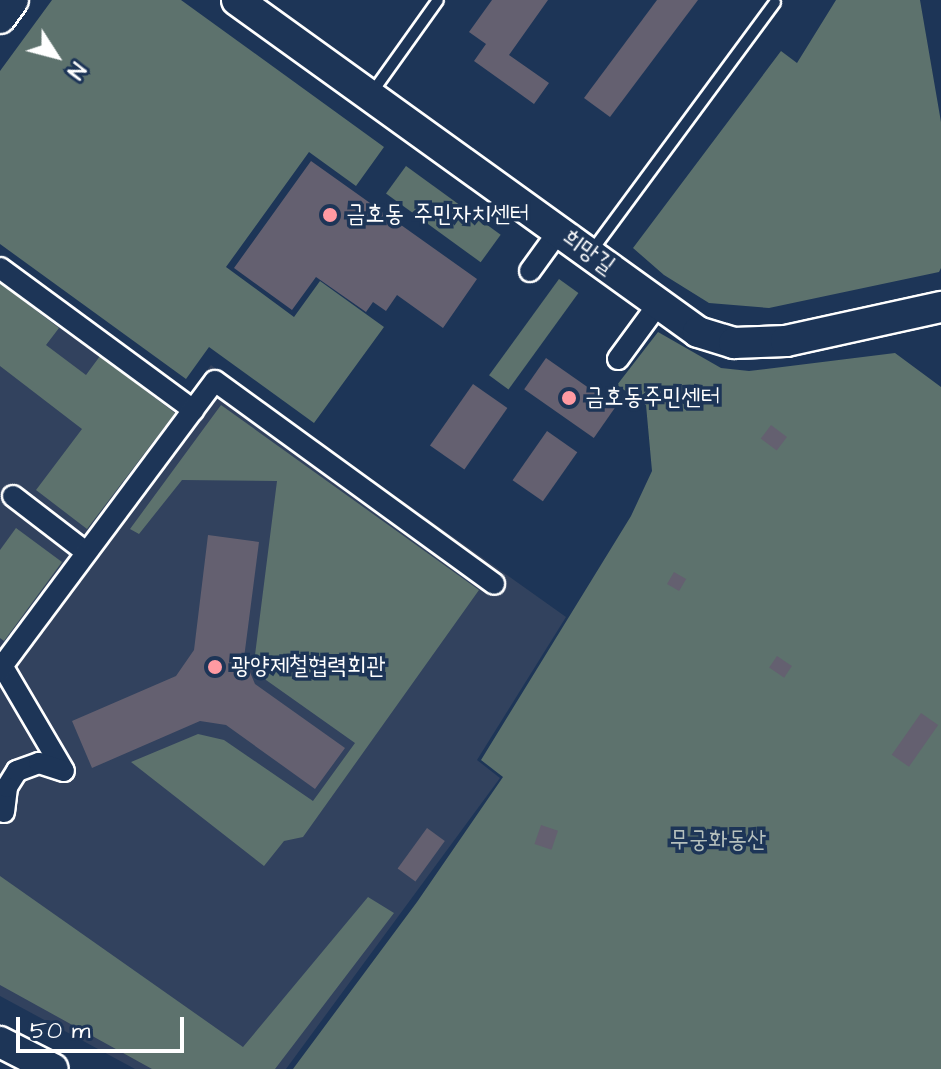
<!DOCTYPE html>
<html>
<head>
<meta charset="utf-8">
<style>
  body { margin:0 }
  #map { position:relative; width:941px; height:1069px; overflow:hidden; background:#1d3557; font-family:"Architects Daughter","Poor Story",sans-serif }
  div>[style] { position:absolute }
  .built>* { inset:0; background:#32425e }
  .green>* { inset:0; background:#5d726d; transform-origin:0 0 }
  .building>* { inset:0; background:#646070; transform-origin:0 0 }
  .roads { filter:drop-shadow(2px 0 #fff) drop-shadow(-2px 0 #fff) drop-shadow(0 2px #fff) drop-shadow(0 -2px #fff) }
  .lane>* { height:10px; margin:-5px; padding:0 5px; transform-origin:5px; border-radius:5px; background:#1d3557 }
  .street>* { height:20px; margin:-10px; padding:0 10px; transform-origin:10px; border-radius:10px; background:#1d3557 }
  .secondary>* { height:30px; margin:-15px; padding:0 15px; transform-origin:15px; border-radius:15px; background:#1d3557 }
  .dots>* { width:22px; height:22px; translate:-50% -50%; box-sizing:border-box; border:4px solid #1d3557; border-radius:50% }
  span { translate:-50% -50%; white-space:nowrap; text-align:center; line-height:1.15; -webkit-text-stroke:7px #1d3557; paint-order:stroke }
  .poi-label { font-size:24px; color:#fff }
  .left { translate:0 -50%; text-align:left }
  .street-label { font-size:24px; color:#fff }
  .park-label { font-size:24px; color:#b6c0bd }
  .north { position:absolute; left:16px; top:16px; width:80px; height:80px; -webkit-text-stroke:6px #1d3557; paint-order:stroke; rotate:126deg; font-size:22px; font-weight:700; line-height:32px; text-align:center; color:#fff }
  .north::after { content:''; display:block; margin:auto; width:28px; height:36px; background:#fff; clip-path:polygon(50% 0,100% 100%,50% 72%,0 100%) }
  .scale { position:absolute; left:16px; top:1017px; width:168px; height:36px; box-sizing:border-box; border:4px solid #fff; border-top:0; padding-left:10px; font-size:24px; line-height:28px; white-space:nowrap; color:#fff; -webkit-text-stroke:6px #1d3557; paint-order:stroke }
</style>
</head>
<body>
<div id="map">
  <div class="built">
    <i style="clip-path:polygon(0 258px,187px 397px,211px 365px,566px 617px,477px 760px,500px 778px,286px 1069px,135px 1069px,0 996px)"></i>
  </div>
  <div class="green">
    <i style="clip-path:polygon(52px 0,181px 0,384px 147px,356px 186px,309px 152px,226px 267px,294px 317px,320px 281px,384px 327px,314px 423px,209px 347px,186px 379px,0 244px,0 71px)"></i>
    <i style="clip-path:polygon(836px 0,920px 0,941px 122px,941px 268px,939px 272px,769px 308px,709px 303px,664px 275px,633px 248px,781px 51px,797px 63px)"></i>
    <i style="left:406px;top:166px;width:117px;height:34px;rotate:36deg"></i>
    <i style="left:559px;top:279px;width:24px;height:119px;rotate:36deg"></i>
    <i style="clip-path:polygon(0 283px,59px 328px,46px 345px,86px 375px,100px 356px,175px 413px,87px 529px,36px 490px,82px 429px,0 366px)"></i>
    <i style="clip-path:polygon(658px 332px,721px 368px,749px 371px,895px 353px,941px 387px,941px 1069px,293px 1069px,417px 902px,503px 777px,481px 760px,631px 516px,652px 471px,646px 405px,617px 385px)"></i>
    <i style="clip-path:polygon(221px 405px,479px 590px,303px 837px,284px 841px,264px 866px,131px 762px,198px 734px,224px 740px,313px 801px,355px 743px,266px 680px,255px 655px,277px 481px,182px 480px,139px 534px,130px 529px)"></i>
    <i style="clip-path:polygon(16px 528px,62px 562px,4px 641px,0 638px,0 550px)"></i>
    <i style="clip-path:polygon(0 876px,243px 1047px,368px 897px,394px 913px,275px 1069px,152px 1069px,0 985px)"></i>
  </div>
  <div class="building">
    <i style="clip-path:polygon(492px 0,548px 0,509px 55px,549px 83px,534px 104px,474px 61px,486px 44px,469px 32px)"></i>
    <i style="clip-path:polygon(657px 0,698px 0,610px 117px,584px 98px)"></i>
    <i style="clip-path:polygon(311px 161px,477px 279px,443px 328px,397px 295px,386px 311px,373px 302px,366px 312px,316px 277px,292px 310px,234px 268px)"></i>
    <i style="left:546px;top:358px;width:85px;height:38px;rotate:35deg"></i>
    <i style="left:473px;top:384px;width:42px;height:75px;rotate:35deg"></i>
    <i style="left:771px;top:425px;width:20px;height:17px;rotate:37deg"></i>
    <i style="left:547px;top:431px;width:37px;height:60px;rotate:35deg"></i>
    <i style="clip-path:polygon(208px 535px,259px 542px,244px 658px,255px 684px,345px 748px,315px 789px,226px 725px,200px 721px,92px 768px,72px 721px,176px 676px,194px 650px)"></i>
    <i style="left:674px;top:572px;width:14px;height:14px;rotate:30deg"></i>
    <i style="left:777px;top:656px;width:18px;height:14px;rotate:34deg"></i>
    <i style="left:921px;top:713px;width:21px;height:51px;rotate:35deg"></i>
    <i style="left:541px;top:825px;width:18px;height:20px;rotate:19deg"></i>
    <i style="left:427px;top:828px;width:22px;height:50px;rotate:36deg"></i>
  </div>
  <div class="roads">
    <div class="lane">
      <i style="left:371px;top:94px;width:115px;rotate:-54.5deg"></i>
      <i style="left:591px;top:252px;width:310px;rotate:-53.6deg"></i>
    </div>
    <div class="street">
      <i style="left:0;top:268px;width:240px;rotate:36.3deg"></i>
      <i style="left:530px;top:271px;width:49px;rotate:-54.1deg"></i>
      <i style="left:618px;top:359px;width:69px;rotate:-53.8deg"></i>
      <i style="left:13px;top:496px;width:92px;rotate:37.5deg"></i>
      <i style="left:0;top:662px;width:126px;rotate:59.6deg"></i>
      <i style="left:0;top:669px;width:359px;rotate:-53.3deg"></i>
      <i style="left:215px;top:381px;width:345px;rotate:36deg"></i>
      <i style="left:4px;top:812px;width:25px;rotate:-83deg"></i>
      <i style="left:7px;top:787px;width:19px;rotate:-58deg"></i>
      <i style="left:17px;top:771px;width:23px;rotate:-20deg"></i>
      <i style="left:39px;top:763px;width:26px;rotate:18deg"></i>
    </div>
    <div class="secondary">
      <i style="left:237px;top:0;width:568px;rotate:35.76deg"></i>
      <i style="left:698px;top:332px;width:38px;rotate:17deg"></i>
      <i style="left:734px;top:343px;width:52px;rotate:-2.2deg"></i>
      <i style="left:786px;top:341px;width:159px;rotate:-12.4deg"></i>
      <i style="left:0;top:18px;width:22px;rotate:-54deg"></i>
      <i style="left:0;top:1042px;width:59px;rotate:27deg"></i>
    </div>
  </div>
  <div class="dots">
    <i style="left:330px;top:215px;background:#ff9aa2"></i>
    <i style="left:569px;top:398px;background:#ff9aa2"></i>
    <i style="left:215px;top:667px;background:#ff9aa2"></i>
  </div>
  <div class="poi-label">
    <span class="left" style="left:346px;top:215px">금호동 주민자치센터</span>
    <span class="left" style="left:585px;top:398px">금호동주민센터</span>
    <span class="left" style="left:231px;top:667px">광양제철협력회관</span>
  </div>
  <div class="street-label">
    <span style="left:588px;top:252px;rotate:36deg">희망길</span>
  </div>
  <div class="park-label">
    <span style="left:718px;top:841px">무궁화동산</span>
  </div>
  <div class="north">N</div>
  <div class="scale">50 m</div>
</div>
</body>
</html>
